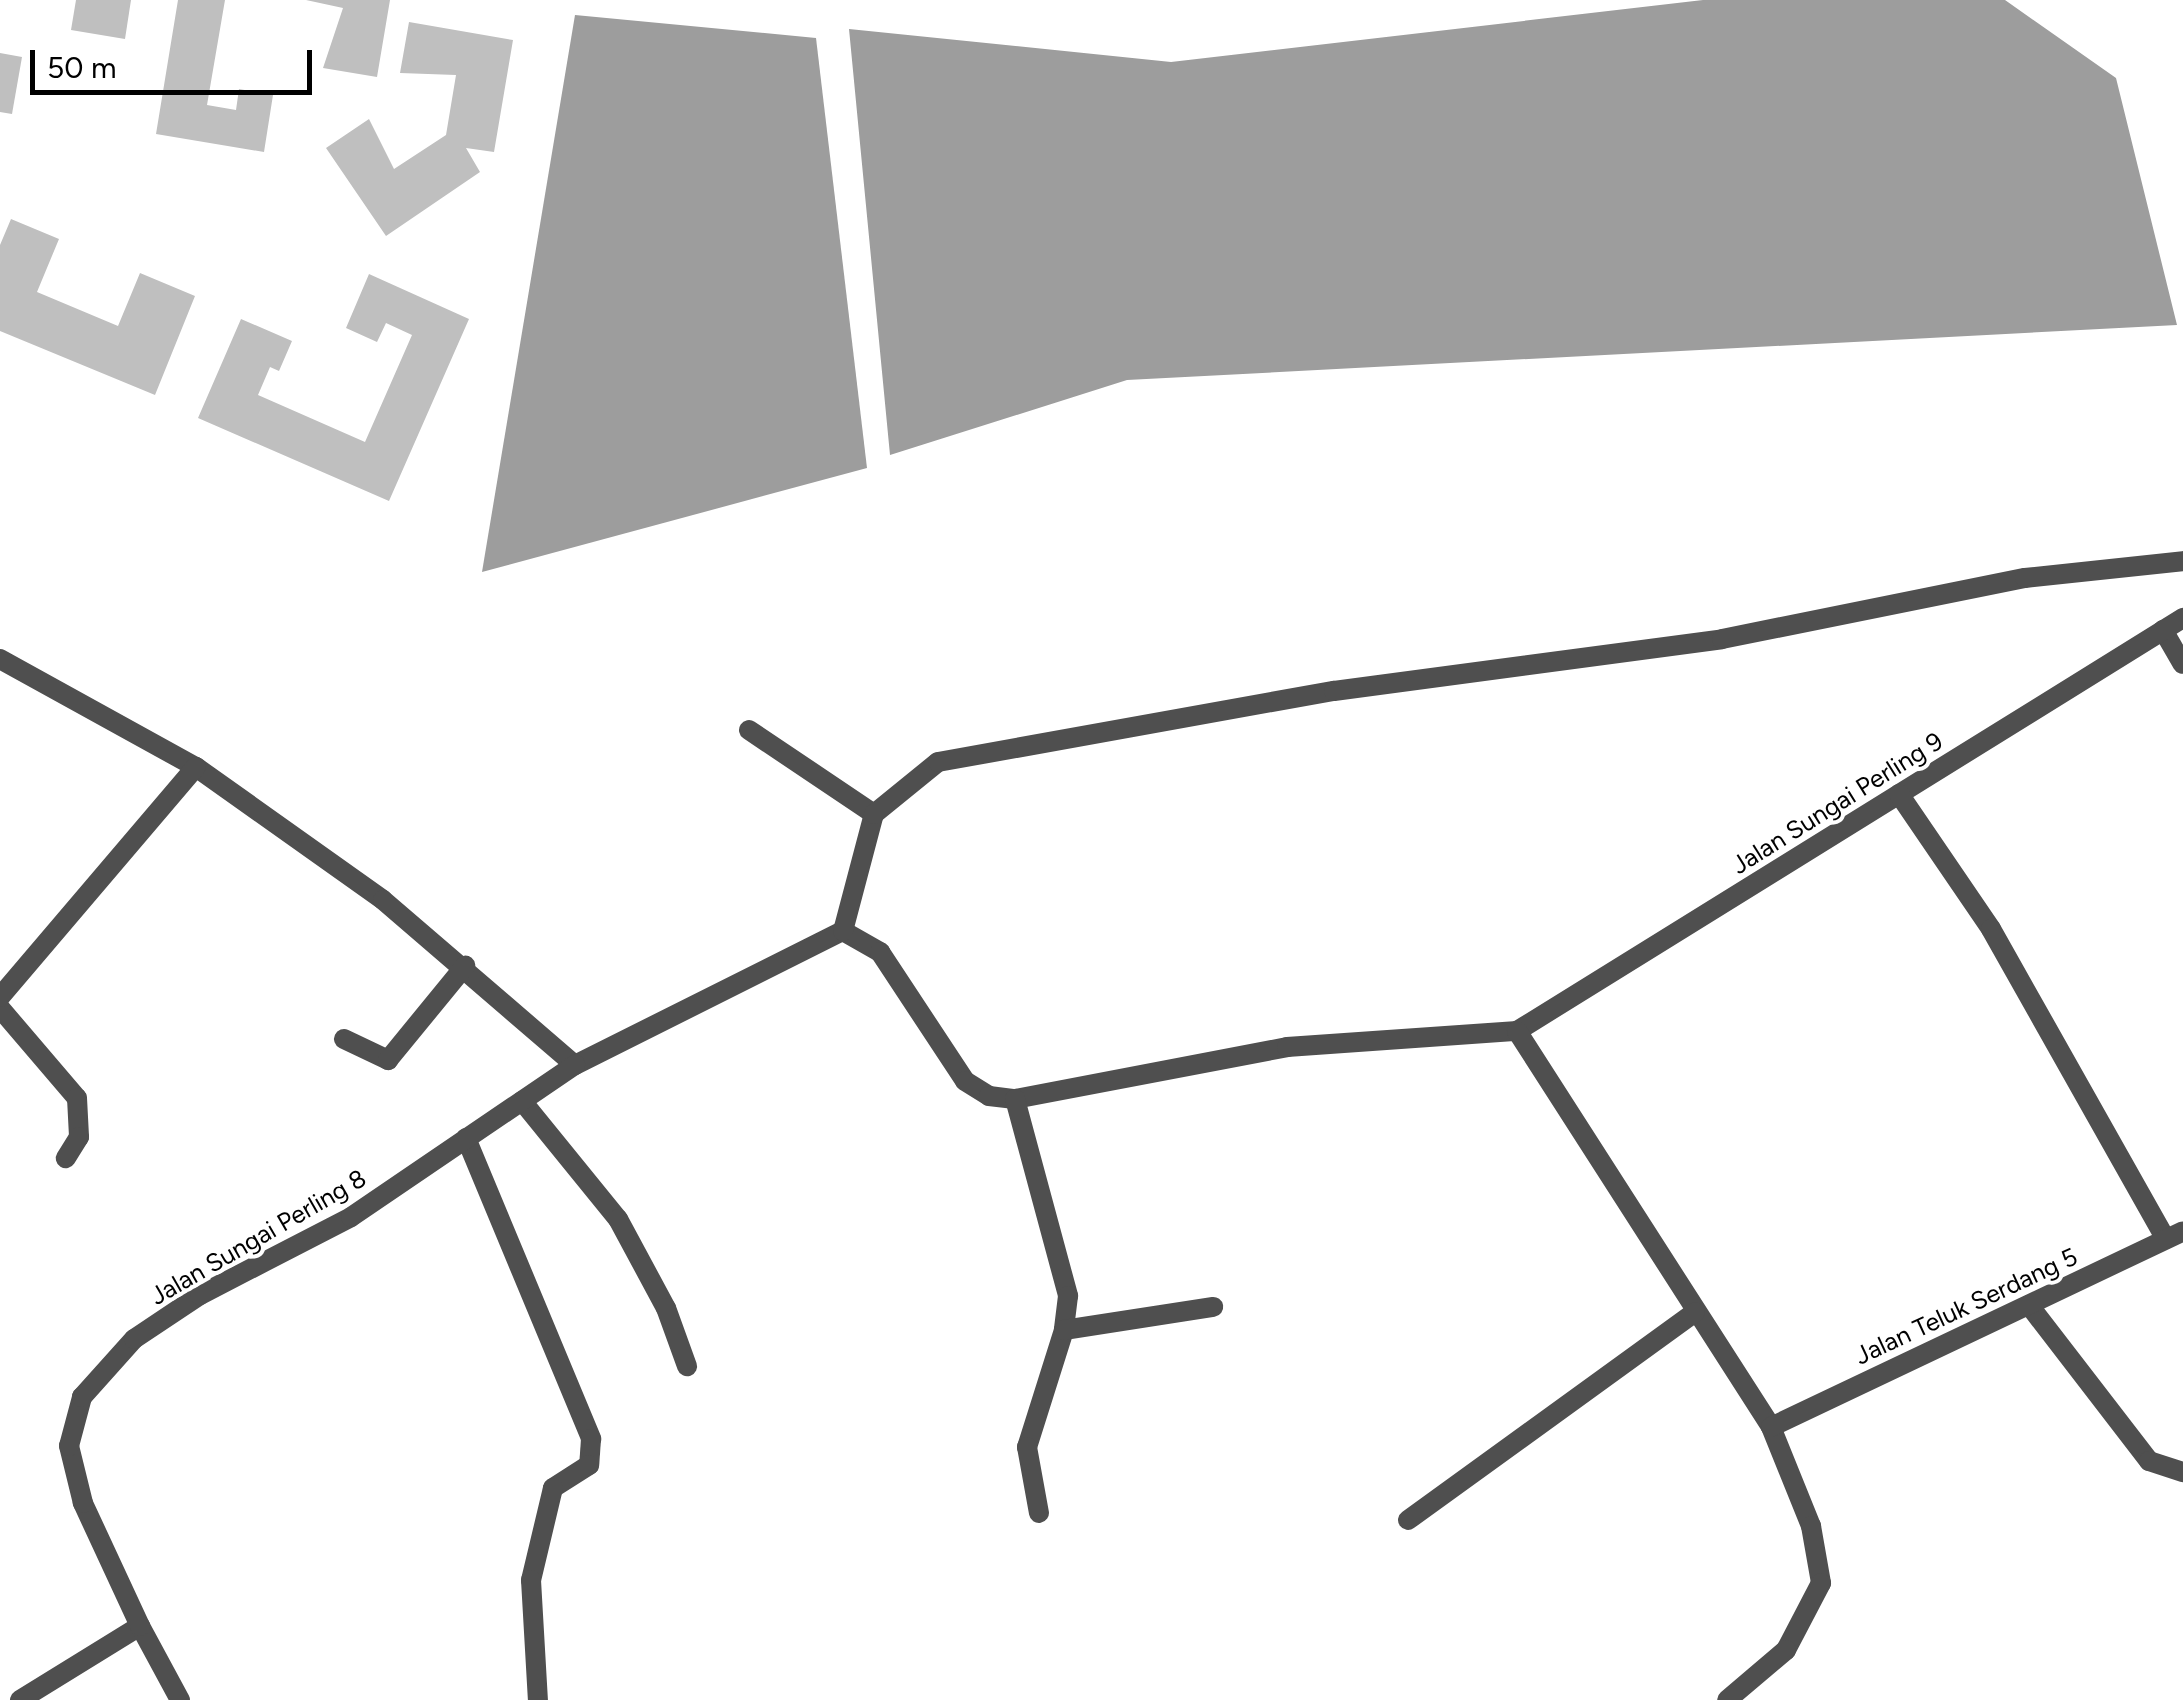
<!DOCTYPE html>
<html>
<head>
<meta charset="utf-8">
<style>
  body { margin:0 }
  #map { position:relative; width:2183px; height:1700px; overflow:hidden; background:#fff; font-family:Figtree,sans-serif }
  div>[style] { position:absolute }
  .water>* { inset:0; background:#9d9d9d }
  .building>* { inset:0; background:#bfbfbf }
  .service>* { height:20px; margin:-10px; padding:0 10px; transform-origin:10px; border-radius:10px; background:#4f4f4f }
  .minor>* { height:20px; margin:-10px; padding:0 10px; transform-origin:10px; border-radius:10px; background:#4f4f4f }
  span { translate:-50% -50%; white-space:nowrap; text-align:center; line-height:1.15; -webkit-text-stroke:8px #fff; paint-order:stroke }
  .street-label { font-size:25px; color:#000 }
  .scale { position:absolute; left:30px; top:50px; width:282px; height:45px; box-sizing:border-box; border:5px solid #000; border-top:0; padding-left:12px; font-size:30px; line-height:35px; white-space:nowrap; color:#000; -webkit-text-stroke:8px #fff; paint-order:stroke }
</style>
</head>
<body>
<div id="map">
  <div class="water">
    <i style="clip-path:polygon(1703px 0,2005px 0,2116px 78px,2177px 325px,1127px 380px,890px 455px,849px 29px,1171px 62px)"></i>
    <i style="clip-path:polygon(575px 15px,816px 38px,867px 468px,482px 572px)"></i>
  </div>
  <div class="building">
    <i style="clip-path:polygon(76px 0,131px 0,125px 39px,71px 30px)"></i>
    <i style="clip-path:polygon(178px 0,225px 0,207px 105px,236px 110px,239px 89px,273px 95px,264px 152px,156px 134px)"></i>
    <i style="clip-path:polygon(306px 0,390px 0,377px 77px,323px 68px,343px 8px)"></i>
    <i style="clip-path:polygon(409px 22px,513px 40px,494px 152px,466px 148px,480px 172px,386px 236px,326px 148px,369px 119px,394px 169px,446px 135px,456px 75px,400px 73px)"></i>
    <i style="clip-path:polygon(0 53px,22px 57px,12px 114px,0 112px)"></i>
    <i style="clip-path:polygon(11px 219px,59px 239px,37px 292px,118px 326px,140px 273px,195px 296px,155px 395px,0 331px,0 245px)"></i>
    <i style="clip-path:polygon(369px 274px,469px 319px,389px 501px,198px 418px,241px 319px,292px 341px,279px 371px,270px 367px,258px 395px,365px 442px,412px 335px,386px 323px,377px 342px,346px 328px)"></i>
  </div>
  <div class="service">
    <i style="left:0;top:1008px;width:118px;rotate:49.5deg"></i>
    <i style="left:77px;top:1098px;width:39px;rotate:87deg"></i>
    <i style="left:79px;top:1137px;width:25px;rotate:122deg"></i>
    <i style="left:20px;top:1700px;width:141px;rotate:-31.7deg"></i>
    <i style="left:140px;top:1626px;width:84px;rotate:61.6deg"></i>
  </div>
  <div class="minor">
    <i style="left:2163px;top:630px;width:39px;rotate:60deg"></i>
    <i style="left:0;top:659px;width:224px;rotate:28.9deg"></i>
    <i style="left:196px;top:767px;width:229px;rotate:35.4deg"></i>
    <i style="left:383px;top:900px;width:253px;rotate:40.7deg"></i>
    <i style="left:575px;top:1065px;width:300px;rotate:-26.6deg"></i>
    <i style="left:843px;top:931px;width:43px;rotate:29.6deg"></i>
    <i style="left:880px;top:952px;width:154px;rotate:56.6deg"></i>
    <i style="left:965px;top:1081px;width:28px;rotate:32deg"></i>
    <i style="left:989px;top:1096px;width:26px;rotate:7deg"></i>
    <i style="left:1015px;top:1099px;width:277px;rotate:-10.8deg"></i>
    <i style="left:1287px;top:1047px;width:231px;rotate:-4deg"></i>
    <i style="left:1517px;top:1031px;width:784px;rotate:-31.8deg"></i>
    <i style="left:749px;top:730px;width:151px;rotate:33.9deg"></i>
    <i style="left:1899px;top:794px;width:163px;rotate:55.7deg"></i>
    <i style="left:1991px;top:929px;width:356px;rotate:60.6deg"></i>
    <i style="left:843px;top:931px;width:121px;rotate:-75.2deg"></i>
    <i style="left:874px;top:814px;width:82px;rotate:-39.1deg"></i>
    <i style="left:938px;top:762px;width:402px;rotate:-10.2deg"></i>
    <i style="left:1334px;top:691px;width:391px;rotate:-7.6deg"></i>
    <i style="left:1722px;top:639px;width:309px;rotate:-11.4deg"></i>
    <i style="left:2025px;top:578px;width:159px;rotate:-6.1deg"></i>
    <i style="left:0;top:997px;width:302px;rotate:-49.6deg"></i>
    <i style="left:1517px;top:1031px;width:470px;rotate:57.3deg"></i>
    <i style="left:1771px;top:1427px;width:107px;rotate:68deg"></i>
    <i style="left:1811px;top:1526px;width:58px;rotate:80deg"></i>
    <i style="left:1821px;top:1583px;width:76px;rotate:117.6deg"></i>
    <i style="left:1786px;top:1650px;width:77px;rotate:139.7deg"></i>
    <i style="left:344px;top:1039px;width:49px;rotate:25.5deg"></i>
    <i style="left:388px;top:1060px;width:122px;rotate:-50.7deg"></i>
    <i style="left:1015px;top:1099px;width:204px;rotate:74.9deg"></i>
    <i style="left:1068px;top:1296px;width:34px;rotate:97deg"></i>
    <i style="left:1064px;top:1330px;width:123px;rotate:107.5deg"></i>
    <i style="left:1027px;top:1447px;width:67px;rotate:79.7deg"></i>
    <i style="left:522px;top:1101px;width:152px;rotate:50.9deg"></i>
    <i style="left:618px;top:1219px;width:101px;rotate:61.7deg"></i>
    <i style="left:666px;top:1308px;width:62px;rotate:70.1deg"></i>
    <i style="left:466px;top:1138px;width:326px;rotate:67.4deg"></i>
    <i style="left:591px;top:1439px;width:26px;rotate:94deg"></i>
    <i style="left:589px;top:1465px;width:43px;rotate:147.4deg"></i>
    <i style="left:553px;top:1488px;width:95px;rotate:103.4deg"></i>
    <i style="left:531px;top:1580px;width:120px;rotate:86.7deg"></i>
    <i style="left:2029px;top:1305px;width:197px;rotate:52.4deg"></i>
    <i style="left:2149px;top:1461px;width:36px;rotate:18deg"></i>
    <i style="left:1064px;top:1330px;width:151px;rotate:-8.8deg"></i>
    <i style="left:1771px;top:1427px;width:456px;rotate:-25.4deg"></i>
    <i style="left:1408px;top:1520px;width:354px;rotate:-35.9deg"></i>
    <i style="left:140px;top:1626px;width:136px;rotate:-114.9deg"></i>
    <i style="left:83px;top:1503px;width:59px;rotate:-103.8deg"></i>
    <i style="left:69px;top:1446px;width:51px;rotate:-75.1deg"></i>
    <i style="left:82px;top:1397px;width:78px;rotate:-48.1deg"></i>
    <i style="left:134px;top:1339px;width:79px;rotate:-33.7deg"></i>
    <i style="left:200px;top:1295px;width:170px;rotate:-27.3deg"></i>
    <i style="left:351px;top:1217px;width:271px;rotate:-34.2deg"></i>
  </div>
  <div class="street-label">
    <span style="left:1837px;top:803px;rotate:-32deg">Jalan Sungai Perling 9</span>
    <span style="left:258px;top:1237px;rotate:-30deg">Jalan Sungai Perling 8</span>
    <span style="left:1966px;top:1306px;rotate:-25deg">Jalan Teluk Serdang 5</span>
  </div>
  <div class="scale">50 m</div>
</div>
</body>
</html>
